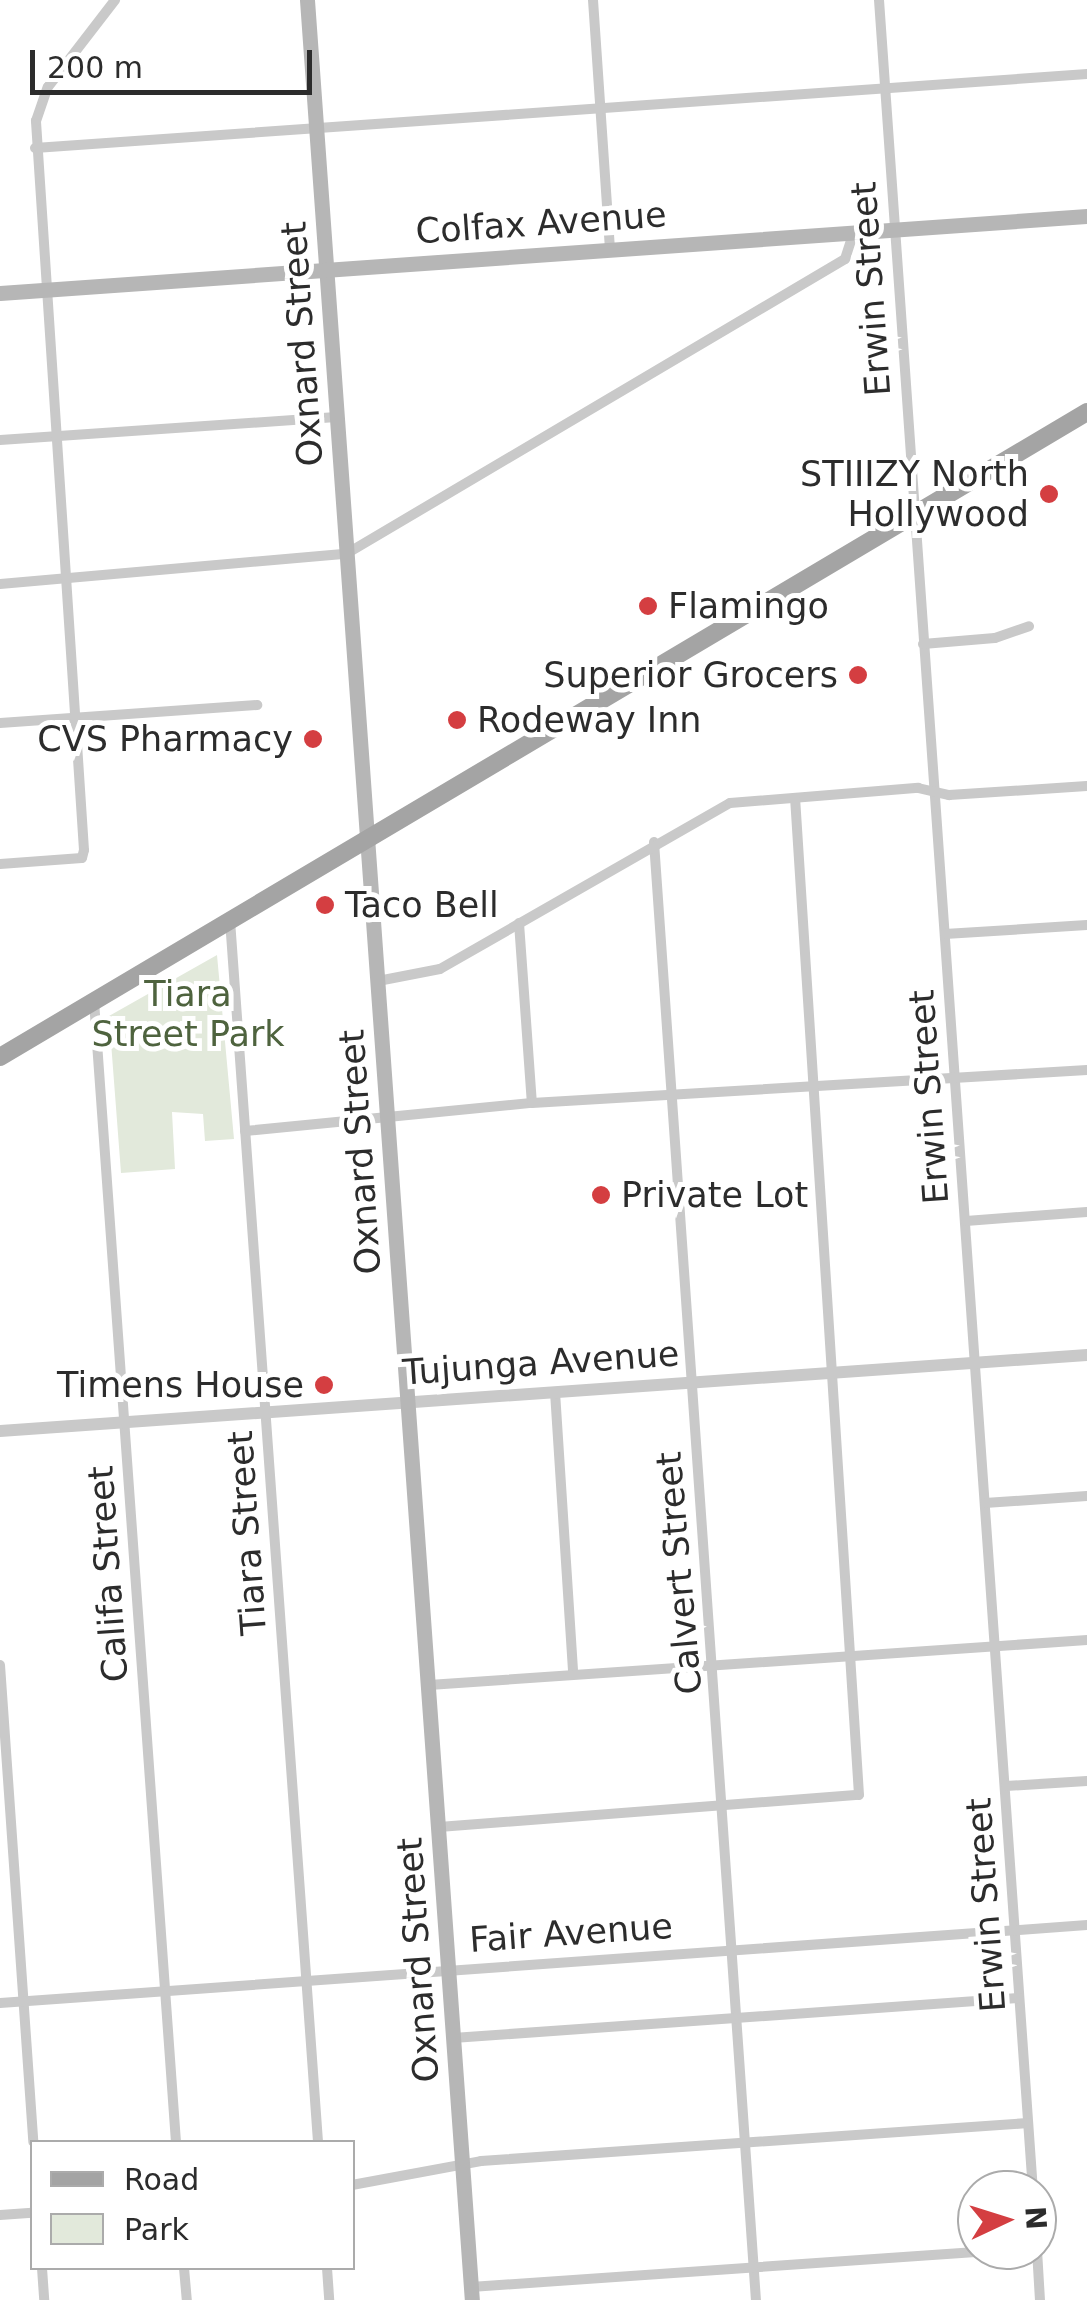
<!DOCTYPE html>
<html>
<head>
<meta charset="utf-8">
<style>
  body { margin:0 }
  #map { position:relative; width:1087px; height:2300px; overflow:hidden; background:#fff; font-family:"DejaVu Sans",sans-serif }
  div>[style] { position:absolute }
  .green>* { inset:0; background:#e2e9db }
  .minor>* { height:10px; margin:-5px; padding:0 5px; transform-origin:5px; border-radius:5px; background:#c9c9c9 }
  .tertiary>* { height:12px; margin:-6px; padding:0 6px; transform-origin:6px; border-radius:6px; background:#c9c9c9 }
  .secondary>* { height:15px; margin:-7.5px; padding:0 7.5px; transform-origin:7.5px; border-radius:7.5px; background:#b6b6b6 }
  .primary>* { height:18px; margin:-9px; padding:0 9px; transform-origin:9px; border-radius:9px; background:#a4a4a4 }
  .dots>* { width:28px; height:28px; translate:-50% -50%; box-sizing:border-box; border:5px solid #fff; border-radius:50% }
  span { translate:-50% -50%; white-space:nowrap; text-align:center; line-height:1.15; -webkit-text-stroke:10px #fff; paint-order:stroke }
  .street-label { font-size:35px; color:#2c2c2c }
  .poi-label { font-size:35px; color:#2c2c2c }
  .right { translate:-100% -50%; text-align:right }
  .left { translate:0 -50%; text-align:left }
  .park-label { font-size:35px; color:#4e633e }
  .legend { position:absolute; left:30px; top:2140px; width:325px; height:130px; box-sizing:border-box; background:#fff; border:2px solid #ababab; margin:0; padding:12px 18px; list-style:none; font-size:30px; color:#2c2c2c }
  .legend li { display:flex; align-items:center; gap:20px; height:50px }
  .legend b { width:50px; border:2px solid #ababab }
  .north { position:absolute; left:957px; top:2170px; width:100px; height:100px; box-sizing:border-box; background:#fff; border:2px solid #ababab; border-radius:50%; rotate:86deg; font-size:28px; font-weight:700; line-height:40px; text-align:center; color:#2c2c2c }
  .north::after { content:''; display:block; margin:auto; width:35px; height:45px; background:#d43e41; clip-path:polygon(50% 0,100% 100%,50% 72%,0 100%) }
  .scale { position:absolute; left:30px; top:50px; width:282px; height:45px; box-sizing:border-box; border:5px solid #2c2c2c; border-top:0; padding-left:12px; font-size:30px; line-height:35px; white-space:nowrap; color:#2c2c2c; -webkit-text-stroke:8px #fff; paint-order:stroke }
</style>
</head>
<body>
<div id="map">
  <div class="green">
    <i style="clip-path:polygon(217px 955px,234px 1139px,205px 1141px,203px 1114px,172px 1112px,175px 1169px,121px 1173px,109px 1016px)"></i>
  </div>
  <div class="minor">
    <i style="left:593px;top:0;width:250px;rotate:86.1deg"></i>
    <i style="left:879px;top:0;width:2195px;rotate:85.98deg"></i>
    <i style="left:35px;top:148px;width:1055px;rotate:-4.02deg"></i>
    <i style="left:0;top:440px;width:337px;rotate:-3.9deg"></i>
    <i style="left:0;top:584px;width:347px;rotate:-5deg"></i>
    <i style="left:346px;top:554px;width:580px;rotate:-30.59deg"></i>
    <i style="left:845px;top:259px;width:29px;rotate:-72deg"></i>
    <i style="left:923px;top:644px;width:72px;rotate:-4.8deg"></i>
    <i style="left:995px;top:638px;width:36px;rotate:-19deg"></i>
    <i style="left:0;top:723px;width:258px;rotate:-4deg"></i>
    <i style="left:654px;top:842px;width:1462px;rotate:86deg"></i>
    <i style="left:0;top:864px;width:82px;rotate:-4.2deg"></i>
    <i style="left:82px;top:858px;width:8px;rotate:-76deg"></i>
    <i style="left:84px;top:850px;width:731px;rotate:-93.77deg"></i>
    <i style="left:36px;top:121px;width:36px;rotate:-71deg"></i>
    <i style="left:48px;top:87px;width:110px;rotate:-52.4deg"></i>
    <i style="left:230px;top:920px;width:1225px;rotate:85.88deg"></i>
    <i style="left:519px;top:923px;width:180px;rotate:85.9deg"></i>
    <i style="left:945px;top:934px;width:142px;rotate:-3.6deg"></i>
    <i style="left:378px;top:981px;width:63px;rotate:-11deg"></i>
    <i style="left:440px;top:969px;width:334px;rotate:-29.8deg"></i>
    <i style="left:730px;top:803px;width:189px;rotate:-4.6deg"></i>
    <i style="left:918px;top:788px;width:32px;rotate:13deg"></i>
    <i style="left:949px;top:795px;width:138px;rotate:-3.7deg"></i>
    <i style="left:94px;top:1001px;width:1144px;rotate:85.89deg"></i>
    <i style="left:245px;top:1131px;width:288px;rotate:-5.6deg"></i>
    <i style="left:532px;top:1103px;width:556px;rotate:-3.4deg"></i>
    <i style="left:966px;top:1221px;width:121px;rotate:-4.3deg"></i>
    <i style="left:555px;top:1392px;width:281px;rotate:86.3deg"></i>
    <i style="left:985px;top:1503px;width:102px;rotate:-3.9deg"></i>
    <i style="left:0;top:1665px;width:478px;rotate:86deg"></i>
    <i style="left:429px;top:1685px;width:660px;rotate:-3.91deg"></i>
    <i style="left:1006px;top:1786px;width:81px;rotate:-3.5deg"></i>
    <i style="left:439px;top:1827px;width:421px;rotate:-4.4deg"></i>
    <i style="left:859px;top:1795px;width:999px;rotate:-93.67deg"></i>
    <i style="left:0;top:2003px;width:1090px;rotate:-4.1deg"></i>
    <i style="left:453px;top:2038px;width:567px;rotate:-4.04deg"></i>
    <i style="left:352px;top:2185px;width:131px;rotate:-10.5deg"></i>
    <i style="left:481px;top:2161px;width:548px;rotate:-3.97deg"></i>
    <i style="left:0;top:2215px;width:32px;rotate:-4deg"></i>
    <i style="left:1037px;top:2250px;width:50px;rotate:86.6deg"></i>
    <i style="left:42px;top:2268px;width:32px;rotate:86deg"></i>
    <i style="left:184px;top:2268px;width:32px;rotate:85deg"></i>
    <i style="left:327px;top:2268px;width:32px;rotate:86deg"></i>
    <i style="left:471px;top:2287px;width:535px;rotate:-3.96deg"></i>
  </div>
  <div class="tertiary">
    <i style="left:0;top:1431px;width:1090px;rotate:-4deg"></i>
  </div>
  <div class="secondary">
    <i style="left:307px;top:0;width:2306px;rotate:85.9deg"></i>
    <i style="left:0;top:293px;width:1090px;rotate:-4.05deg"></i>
  </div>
  <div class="primary">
    <i style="left:0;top:1057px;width:1264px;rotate:-30.68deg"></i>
  </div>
  <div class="dots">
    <i style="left:1049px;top:494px;background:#d43e41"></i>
    <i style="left:648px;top:606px;background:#d43e41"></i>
    <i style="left:858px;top:675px;background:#d43e41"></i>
    <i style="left:457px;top:720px;background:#d43e41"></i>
    <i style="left:313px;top:739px;background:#d43e41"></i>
    <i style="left:325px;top:905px;background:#d43e41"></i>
    <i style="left:601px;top:1195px;background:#d43e41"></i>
    <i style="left:324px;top:1385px;background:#d43e41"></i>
  </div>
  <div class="street-label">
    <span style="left:541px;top:223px;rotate:-4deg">Colfax Avenue</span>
    <span style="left:871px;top:289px;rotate:-94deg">Erwin Street</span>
    <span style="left:302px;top:344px;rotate:-94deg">Oxnard Street</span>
    <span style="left:929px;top:1097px;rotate:-94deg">Erwin Street</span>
    <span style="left:360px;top:1152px;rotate:-94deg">Oxnard Street</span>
    <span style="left:541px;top:1363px;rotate:-4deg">Tujunga Avenue</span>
    <span style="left:247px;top:1533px;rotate:-94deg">Tiara Street</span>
    <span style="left:679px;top:1573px;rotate:-95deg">Calvert Street</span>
    <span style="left:108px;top:1574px;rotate:-94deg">Califa Street</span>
    <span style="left:986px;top:1905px;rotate:-94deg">Erwin Street</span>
    <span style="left:571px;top:1933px;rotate:-4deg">Fair Avenue</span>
    <span style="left:418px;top:1960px;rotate:-94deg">Oxnard Street</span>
  </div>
  <div class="poi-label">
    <span class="right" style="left:1029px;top:494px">STIIIZY North<br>Hollywood</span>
    <span class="left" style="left:668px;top:606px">Flamingo</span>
    <span class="right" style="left:838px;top:675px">Superior Grocers</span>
    <span class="left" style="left:477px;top:720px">Rodeway Inn</span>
    <span class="right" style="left:293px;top:739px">CVS Pharmacy</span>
    <span class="left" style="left:345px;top:905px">Taco Bell</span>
    <span class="left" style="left:621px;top:1195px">Private Lot</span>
    <span class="right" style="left:304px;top:1385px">Timens House</span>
  </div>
  <div class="park-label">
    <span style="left:188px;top:1014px">Tiara<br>Street Park</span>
  </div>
  <ul class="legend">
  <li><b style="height:12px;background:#a4a4a4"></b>Road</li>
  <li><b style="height:28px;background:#e2e9db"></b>Park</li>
  </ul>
  <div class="north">N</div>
  <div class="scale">200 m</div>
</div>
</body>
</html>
